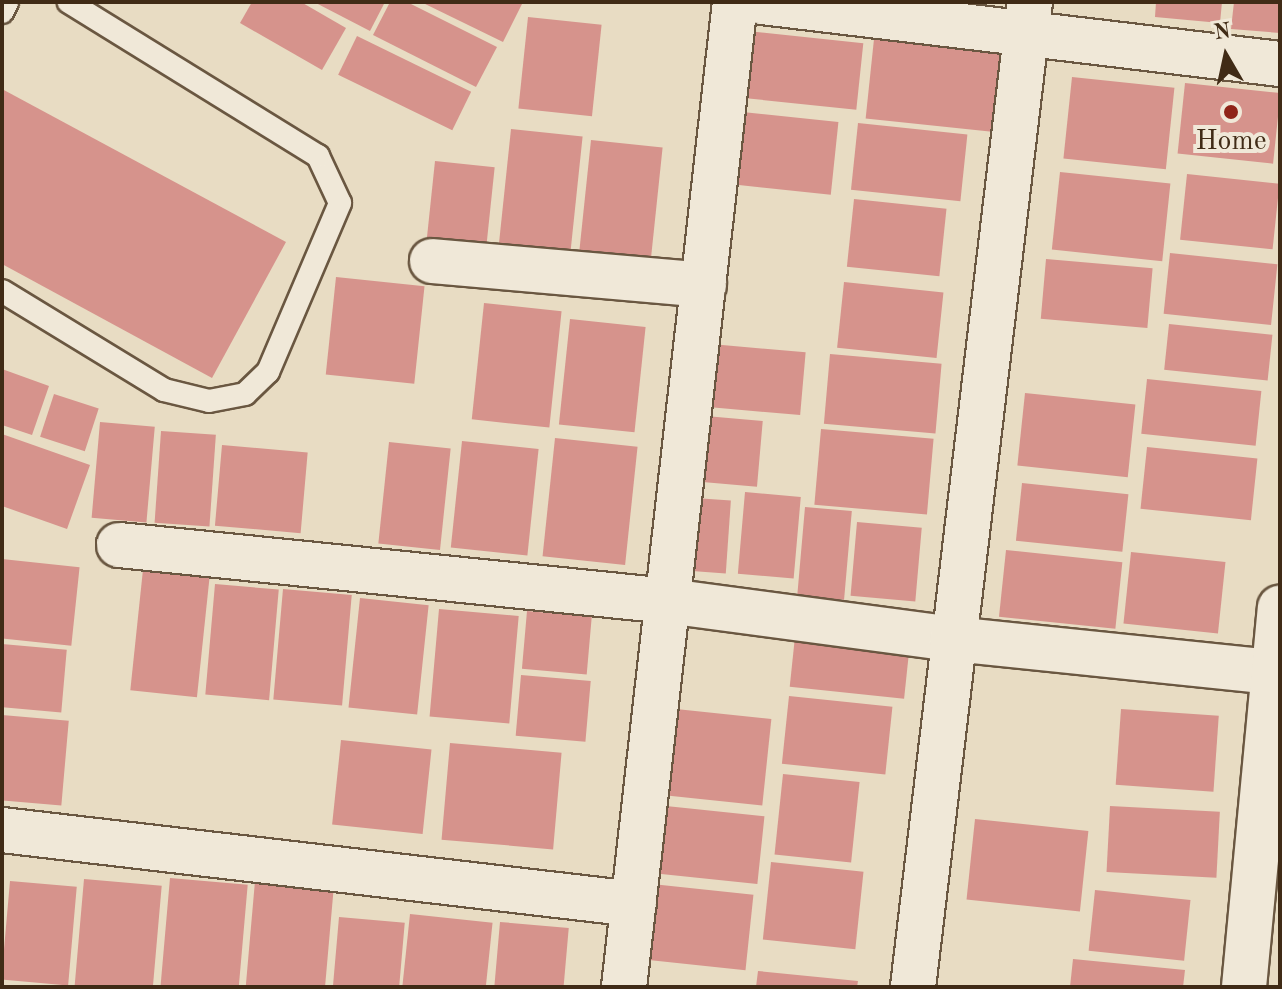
<!DOCTYPE html>
<html>
<head>
<meta charset="utf-8">
<style>
  body { margin:0 }
  #map { position:relative; width:1282px; height:989px; overflow:hidden; background:#e8dcc3; font-family:"Old Standard TT",serif }
  div>[style] { position:absolute }
  .building>* { inset:0; background:#d6938c; transform-origin:0 0 }
  .roads { filter:drop-shadow(2px 0 #6a5741) drop-shadow(-2px 0 #6a5741) drop-shadow(0 2px #6a5741) drop-shadow(0 -2px #6a5741) }
  .service>* { height:22px; margin:-11px; padding:0 11px; transform-origin:11px; border-radius:11px; background:#f0e8d8 }
  .minor>* { height:44px; margin:-22px; padding:0 22px; transform-origin:22px; border-radius:22px; background:#f0e8d8 }
  .dots>* { width:22px; height:22px; translate:-50% -50%; box-sizing:border-box; border:4px solid #f0e8d8; border-radius:50% }
  span { translate:-50% -50%; white-space:nowrap; text-align:center; line-height:1.15; -webkit-text-stroke:8px #f0e8d8; paint-order:stroke }
  .poi-label { font-size:28px; color:#402b16 }
  .frame { position:absolute; inset:0; border:4px solid #402b16; pointer-events:none }
  .north { position:absolute; left:1186px; top:16px; width:80px; height:80px; -webkit-text-stroke:6px #f0e8d8; paint-order:stroke; rotate:351deg; font-size:22px; font-weight:700; line-height:32px; text-align:center; color:#402b16 }
  .north::after { content:''; display:block; margin:auto; width:28px; height:36px; background:#402b16; clip-path:polygon(50% 0,100% 100%,50% 72%,0 100%) }
</style>
</head>
<body>
<div id="map">
  <div class="building">
    <i style="clip-path:polygon(252px 2px,301px 2px,346px 28px,322px 70px,240px 23px)"></i>
    <i style="clip-path:polygon(314px 2px,385px 2px,370px 31px)"></i>
    <i style="clip-path:polygon(390px 2px,407px 2px,497px 47px,476px 87px,373px 35px)"></i>
    <i style="clip-path:polygon(421px 2px,523px 2px,503px 42px)"></i>
    <i style="clip-path:polygon(1156px 2px,1222px 2px,1220px 23px,1155px 17px)"></i>
    <i style="clip-path:polygon(1234px 2px,1280px 2px,1280px 33px,1231px 29px)"></i>
    <i style="left:528px;top:17px;width:74px;height:92px;rotate:6deg"></i>
    <i style="left:738px;top:30px;width:126px;height:67px;rotate:6deg"></i>
    <i style="left:357px;top:36px;width:127px;height:43px;rotate:26deg"></i>
    <i style="left:874px;top:39px;width:127px;height:80px;rotate:6deg"></i>
    <i style="left:1072px;top:77px;width:103px;height:82px;rotate:6deg"></i>
    <i style="left:1185px;top:83px;width:96px;height:71px;rotate:6deg"></i>
    <i style="clip-path:polygon(2px 89px,286px 242px,212px 378px,2px 264px)"></i>
    <i style="left:733px;top:111px;width:106px;height:73px;rotate:6deg"></i>
    <i style="left:858px;top:123px;width:110px;height:67px;rotate:6deg"></i>
    <i style="left:511px;top:129px;width:72px;height:130px;rotate:6deg"></i>
    <i style="left:591px;top:140px;width:72px;height:121px;rotate:6deg"></i>
    <i style="left:435px;top:161px;width:60px;height:89px;rotate:6deg"></i>
    <i style="left:1060px;top:172px;width:111px;height:78px;rotate:6deg"></i>
    <i style="left:1187px;top:174px;width:93px;height:66px;rotate:6deg"></i>
    <i style="left:854px;top:199px;width:93px;height:68px;rotate:6deg"></i>
    <i style="left:1170px;top:253px;width:108px;height:61px;rotate:6deg"></i>
    <i style="left:1046px;top:259px;width:107px;height:60px;rotate:5deg"></i>
    <i style="left:336px;top:277px;width:89px;height:98px;rotate:6deg"></i>
    <i style="left:844px;top:282px;width:100px;height:66px;rotate:6deg"></i>
    <i style="left:484px;top:303px;width:78px;height:117px;rotate:6deg"></i>
    <i style="left:570px;top:319px;width:76px;height:106px;rotate:6deg"></i>
    <i style="left:1169px;top:324px;width:104px;height:46px;rotate:6deg"></i>
    <i style="left:711px;top:344px;width:95px;height:63px;rotate:5deg"></i>
    <i style="left:830px;top:354px;width:112px;height:70px;rotate:5deg"></i>
    <i style="clip-path:polygon(2px 369px,49px 386px,32px 435px,2px 425px)"></i>
    <i style="left:1147px;top:379px;width:115px;height:55px;rotate:6deg"></i>
    <i style="left:1025px;top:393px;width:111px;height:73px;rotate:6deg"></i>
    <i style="left:54px;top:394px;width:47px;height:45px;rotate:18deg"></i>
    <i style="left:694px;top:415px;width:69px;height:66px;rotate:5deg"></i>
    <i style="left:100px;top:422px;width:55px;height:96px;rotate:5deg"></i>
    <i style="left:821px;top:429px;width:113px;height:76px;rotate:5deg"></i>
    <i style="left:161px;top:431px;width:55px;height:92px;rotate:4deg"></i>
    <i style="clip-path:polygon(2px 434px,90px 465px,67px 529px,2px 506px)"></i>
    <i style="left:555px;top:438px;width:83px;height:119px;rotate:6deg"></i>
    <i style="left:462px;top:441px;width:77px;height:107px;rotate:6deg"></i>
    <i style="left:389px;top:442px;width:62px;height:102px;rotate:6deg"></i>
    <i style="left:222px;top:445px;width:86px;height:81px;rotate:5deg"></i>
    <i style="left:1147px;top:447px;width:111px;height:62px;rotate:6deg"></i>
    <i style="left:1022px;top:483px;width:107px;height:58px;rotate:6deg"></i>
    <i style="left:745px;top:492px;width:56px;height:82px;rotate:5deg"></i>
    <i style="left:680px;top:497px;width:51px;height:73px;rotate:4deg"></i>
    <i style="left:805px;top:507px;width:47px;height:89px;rotate:5deg"></i>
    <i style="left:857px;top:522px;width:65px;height:74px;rotate:5deg"></i>
    <i style="left:1006px;top:550px;width:117px;height:67px;rotate:6deg"></i>
    <i style="left:1131px;top:552px;width:95px;height:72px;rotate:6deg"></i>
    <i style="left:2px;top:559px;width:78px;height:79px;rotate:6deg"></i>
    <i style="left:144px;top:560px;width:67px;height:131px;rotate:6deg"></i>
    <i style="left:215px;top:584px;width:64px;height:111px;rotate:5deg"></i>
    <i style="left:283px;top:589px;width:69px;height:111px;rotate:5deg"></i>
    <i style="left:360px;top:598px;width:69px;height:110px;rotate:6deg"></i>
    <i style="left:439px;top:609px;width:80px;height:108px;rotate:5deg"></i>
    <i style="left:527px;top:611px;width:65px;height:58px;rotate:5deg"></i>
    <i style="left:796px;top:627px;width:115px;height:60px;rotate:6deg"></i>
    <i style="left:2px;top:644px;width:65px;height:63px;rotate:5deg"></i>
    <i style="left:521px;top:675px;width:70px;height:61px;rotate:5deg"></i>
    <i style="left:789px;top:696px;width:104px;height:68px;rotate:6deg"></i>
    <i style="left:657px;top:707px;width:115px;height:87px;rotate:6deg"></i>
    <i style="left:1121px;top:709px;width:98px;height:76px;rotate:4deg"></i>
    <i style="left:2px;top:715px;width:67px;height:85px;rotate:5deg"></i>
    <i style="left:341px;top:740px;width:91px;height:85px;rotate:6deg"></i>
    <i style="left:450px;top:743px;width:112px;height:97px;rotate:5deg"></i>
    <i style="left:783px;top:774px;width:77px;height:81px;rotate:6deg"></i>
    <i style="left:666px;top:806px;width:99px;height:68px;rotate:6deg"></i>
    <i style="left:1110px;top:806px;width:110px;height:66px;rotate:3deg"></i>
    <i style="left:975px;top:819px;width:114px;height:81px;rotate:6deg"></i>
    <i style="left:771px;top:862px;width:93px;height:78px;rotate:6deg"></i>
    <i style="left:170px;top:878px;width:78px;height:109px;rotate:5deg"></i>
    <i style="left:84px;top:879px;width:78px;height:108px;rotate:5deg"></i>
    <i style="left:10px;top:881px;width:67px;height:99px;rotate:5deg"></i>
    <i style="left:255px;top:881px;width:79px;height:106px;rotate:5deg"></i>
    <i style="left:652px;top:884px;width:102px;height:76px;rotate:6deg"></i>
    <i style="left:1095px;top:890px;width:96px;height:61px;rotate:6deg"></i>
    <i style="left:410px;top:914px;width:83px;height:73px;rotate:6deg"></i>
    <i style="left:339px;top:917px;width:66px;height:70px;rotate:5deg"></i>
    <i style="left:500px;top:922px;width:69px;height:65px;rotate:5deg"></i>
    <i style="clip-path:polygon(1073px 959px,1185px 970px,1183px 987px,1070px 987px)"></i>
    <i style="clip-path:polygon(758px 971px,858px 981px,857px 987px,756px 987px)"></i>
  </div>
  <div class="roads">
    <div class="service">
      <i style="left:2px;top:12px;width:11px;rotate:-63deg"></i>
      <i style="left:2px;top:291px;width:190px;rotate:31.4deg"></i>
      <i style="left:164px;top:390px;width:46px;rotate:13.7deg"></i>
      <i style="left:209px;top:401px;width:37px;rotate:-11deg"></i>
      <i style="left:245px;top:394px;width:32px;rotate:-44deg"></i>
      <i style="left:268px;top:372px;width:184px;rotate:-66.9deg"></i>
      <i style="left:340px;top:203px;width:52px;rotate:-115.1deg"></i>
      <i style="left:318px;top:156px;width:293px;rotate:-148.3deg"></i>
    </div>
    <div class="minor">
      <i style="left:762px;top:2px;width:522px;rotate:6.83deg"></i>
      <i style="left:432px;top:261px;width:273px;rotate:5deg"></i>
      <i style="left:119px;top:545px;width:552px;rotate:5.82deg"></i>
      <i style="left:668px;top:601px;width:287px;rotate:7.6deg"></i>
      <i style="left:952px;top:639px;width:330px;rotate:5.9deg"></i>
      <i style="left:2px;top:830px;width:636px;rotate:6.68deg"></i>
      <i style="left:624px;top:987px;width:991px;rotate:-83.57deg"></i>
      <i style="left:913px;top:987px;width:992px;rotate:-83.23deg"></i>
      <i style="left:1244px;top:987px;width:381px;rotate:-84.6deg"></i>
    </div>
  </div>
  <div class="dots">
    <i style="left:1231px;top:112px;background:#8f2418"></i>
  </div>
  <div class="poi-label">
    <span style="left:1231px;top:142px">Home</span>
  </div>
  <div class="frame"></div>
  <div class="north">N</div>
</div>
</body>
</html>
